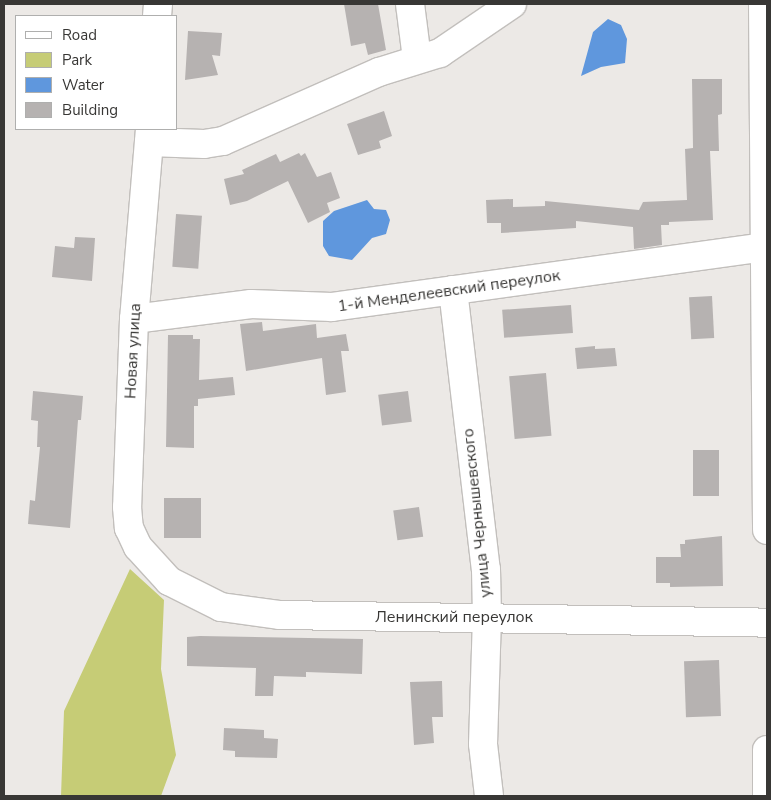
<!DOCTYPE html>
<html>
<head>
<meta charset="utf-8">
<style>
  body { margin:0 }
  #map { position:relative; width:771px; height:800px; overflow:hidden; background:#ece9e6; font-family:"Nunito Sans",sans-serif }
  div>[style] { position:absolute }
  .green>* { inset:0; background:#c6cc76 }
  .water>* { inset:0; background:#5f97dd }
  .building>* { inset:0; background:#b6b2b1; transform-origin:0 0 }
  .roads { filter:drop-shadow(1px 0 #c2bfbc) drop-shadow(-1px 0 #c2bfbc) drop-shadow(0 1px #c2bfbc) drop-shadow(0 -1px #c2bfbc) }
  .minor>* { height:28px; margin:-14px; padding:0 14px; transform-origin:14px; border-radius:14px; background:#fff }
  span { translate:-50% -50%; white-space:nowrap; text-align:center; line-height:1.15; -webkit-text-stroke:4px #fff; paint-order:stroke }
  .street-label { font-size:16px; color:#383735 }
  .frame { position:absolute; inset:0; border:5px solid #383735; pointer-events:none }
  .legend { position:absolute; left:15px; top:15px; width:162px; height:115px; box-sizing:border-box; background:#fff; border:1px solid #afafae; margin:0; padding:6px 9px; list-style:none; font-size:15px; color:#383735 }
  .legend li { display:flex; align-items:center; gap:10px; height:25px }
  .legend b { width:25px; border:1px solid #afafae }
</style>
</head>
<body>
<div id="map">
  <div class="green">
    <i style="clip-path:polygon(130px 569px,164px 600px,161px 669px,176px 755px,161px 796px,61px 796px,64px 711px)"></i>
  </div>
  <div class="water">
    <i style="clip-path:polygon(608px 19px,621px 25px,627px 39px,625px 63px,601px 67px,581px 76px,593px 32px)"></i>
    <i style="clip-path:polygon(367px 200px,374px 209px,386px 210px,390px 220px,386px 234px,372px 238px,352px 260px,329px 256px,323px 246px,323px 221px,334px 211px)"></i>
  </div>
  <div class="building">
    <i style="clip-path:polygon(344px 4px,378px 4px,386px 50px,368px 55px,365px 43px,351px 46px)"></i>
    <i style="clip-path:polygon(188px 31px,222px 33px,220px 56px,212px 55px,218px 75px,185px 80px)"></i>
    <i style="clip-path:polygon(692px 79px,722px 79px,722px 114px,718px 115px,719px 151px,710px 151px,713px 220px,669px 222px,669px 225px,661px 225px,662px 245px,634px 249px,633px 227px,576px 221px,576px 228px,501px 233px,501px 223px,487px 223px,486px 200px,513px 199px,513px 207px,545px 206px,545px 201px,639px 210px,643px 202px,687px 200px,685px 149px,693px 148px)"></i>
    <i style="clip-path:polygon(384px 111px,392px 136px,379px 141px,381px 148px,358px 155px,347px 124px)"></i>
    <i style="clip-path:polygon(299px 153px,301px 156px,305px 153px,317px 177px,331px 172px,340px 198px,327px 203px,330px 212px,308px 223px,288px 181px,247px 201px,230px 205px,224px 179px,244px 174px,242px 170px,276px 154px,280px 162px)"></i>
    <i style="left:176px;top:214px;width:26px;height:53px;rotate:4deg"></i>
    <i style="clip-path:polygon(75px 237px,95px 238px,92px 281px,52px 277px,55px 246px,74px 248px)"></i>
    <i style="left:712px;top:296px;width:42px;height:23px;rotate:87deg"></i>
    <i style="left:571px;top:305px;width:28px;height:69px;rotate:86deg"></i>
    <i style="clip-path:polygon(262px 322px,263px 331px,316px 324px,317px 338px,346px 334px,349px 351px,341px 351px,346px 392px,326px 395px,322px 358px,246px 371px,240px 324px)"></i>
    <i style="clip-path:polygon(168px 335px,193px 335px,193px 339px,200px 339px,199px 380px,233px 377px,235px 395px,198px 399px,198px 406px,194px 406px,194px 448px,166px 447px)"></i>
    <i style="clip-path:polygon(595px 346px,595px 349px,615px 348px,617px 366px,577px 369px,575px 348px)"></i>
    <i style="left:546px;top:373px;width:63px;height:37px;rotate:85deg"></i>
    <i style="clip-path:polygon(33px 391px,83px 396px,81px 420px,78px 420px,70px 528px,28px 524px,30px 500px,35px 501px,40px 447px,37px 447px,38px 421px,31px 420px)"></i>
    <i style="left:408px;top:391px;width:31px;height:30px;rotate:83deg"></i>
    <i style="left:693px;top:450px;width:26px;height:46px"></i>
    <i style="left:164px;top:498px;width:37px;height:40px"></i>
    <i style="left:419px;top:507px;width:30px;height:26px;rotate:82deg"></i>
    <i style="clip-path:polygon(722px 536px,723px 586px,670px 587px,670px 583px,656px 583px,656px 557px,681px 557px,680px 544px,685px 544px,685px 540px)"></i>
    <i style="clip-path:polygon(200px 636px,363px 639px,362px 674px,306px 672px,306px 677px,274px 676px,273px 696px,255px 696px,256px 668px,187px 666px,187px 637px)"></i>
    <i style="left:719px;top:660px;width:56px;height:35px;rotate:88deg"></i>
    <i style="clip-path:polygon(442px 681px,443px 717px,432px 717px,434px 743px,414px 745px,410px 682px)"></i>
    <i style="clip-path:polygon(224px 728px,264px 730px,264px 738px,278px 739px,277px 758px,235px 757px,235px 751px,223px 750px)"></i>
  </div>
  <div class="roads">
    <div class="minor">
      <i style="left:410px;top:4px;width:55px;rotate:82.7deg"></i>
      <i style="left:763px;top:4px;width:526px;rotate:89.56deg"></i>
      <i style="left:157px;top:16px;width:12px;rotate:-85deg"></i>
      <i style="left:150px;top:129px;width:191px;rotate:94.8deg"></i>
      <i style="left:134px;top:319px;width:188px;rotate:92.1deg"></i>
      <i style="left:127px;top:507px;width:21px;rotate:85deg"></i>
      <i style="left:129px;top:528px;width:21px;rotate:65deg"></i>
      <i style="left:138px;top:547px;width:46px;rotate:47.6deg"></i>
      <i style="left:169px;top:581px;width:58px;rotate:26.6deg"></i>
      <i style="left:221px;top:607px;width:60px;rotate:7.7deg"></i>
      <i style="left:280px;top:615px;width:487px;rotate:0.9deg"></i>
      <i style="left:149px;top:142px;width:55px;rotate:2.1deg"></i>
      <i style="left:204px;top:144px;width:19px;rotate:-9deg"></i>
      <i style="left:223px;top:141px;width:171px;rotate:-23.9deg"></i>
      <i style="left:379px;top:72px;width:64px;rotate:-17.3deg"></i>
      <i style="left:440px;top:53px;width:87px;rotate:-34.2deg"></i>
      <i style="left:453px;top:290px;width:281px;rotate:83.3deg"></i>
      <i style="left:486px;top:569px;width:48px;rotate:88.8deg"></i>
      <i style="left:487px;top:617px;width:127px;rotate:91.8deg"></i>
      <i style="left:483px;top:744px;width:52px;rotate:83.4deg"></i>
      <i style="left:134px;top:319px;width:118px;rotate:-7.3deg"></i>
      <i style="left:251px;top:304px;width:81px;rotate:2.1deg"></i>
      <i style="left:332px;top:307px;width:435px;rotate:-7.9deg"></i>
      <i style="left:767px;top:796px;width:46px;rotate:-90deg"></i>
    </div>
  </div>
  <div class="street-label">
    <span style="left:449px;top:291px;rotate:-8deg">1-й Менделеевский переулок</span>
    <span style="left:133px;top:351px;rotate:-87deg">Новая улица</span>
    <span style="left:477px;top:513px;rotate:-96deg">улица Чернышевского</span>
    <span style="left:454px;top:617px">Ленинский переулок</span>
  </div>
  <div class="frame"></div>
  <ul class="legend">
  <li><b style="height:6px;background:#fff"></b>Road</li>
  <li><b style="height:14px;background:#c6cc76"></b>Park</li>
  <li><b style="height:14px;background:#5f97dd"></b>Water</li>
  <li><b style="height:14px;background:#b6b2b1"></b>Building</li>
  </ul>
</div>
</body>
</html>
